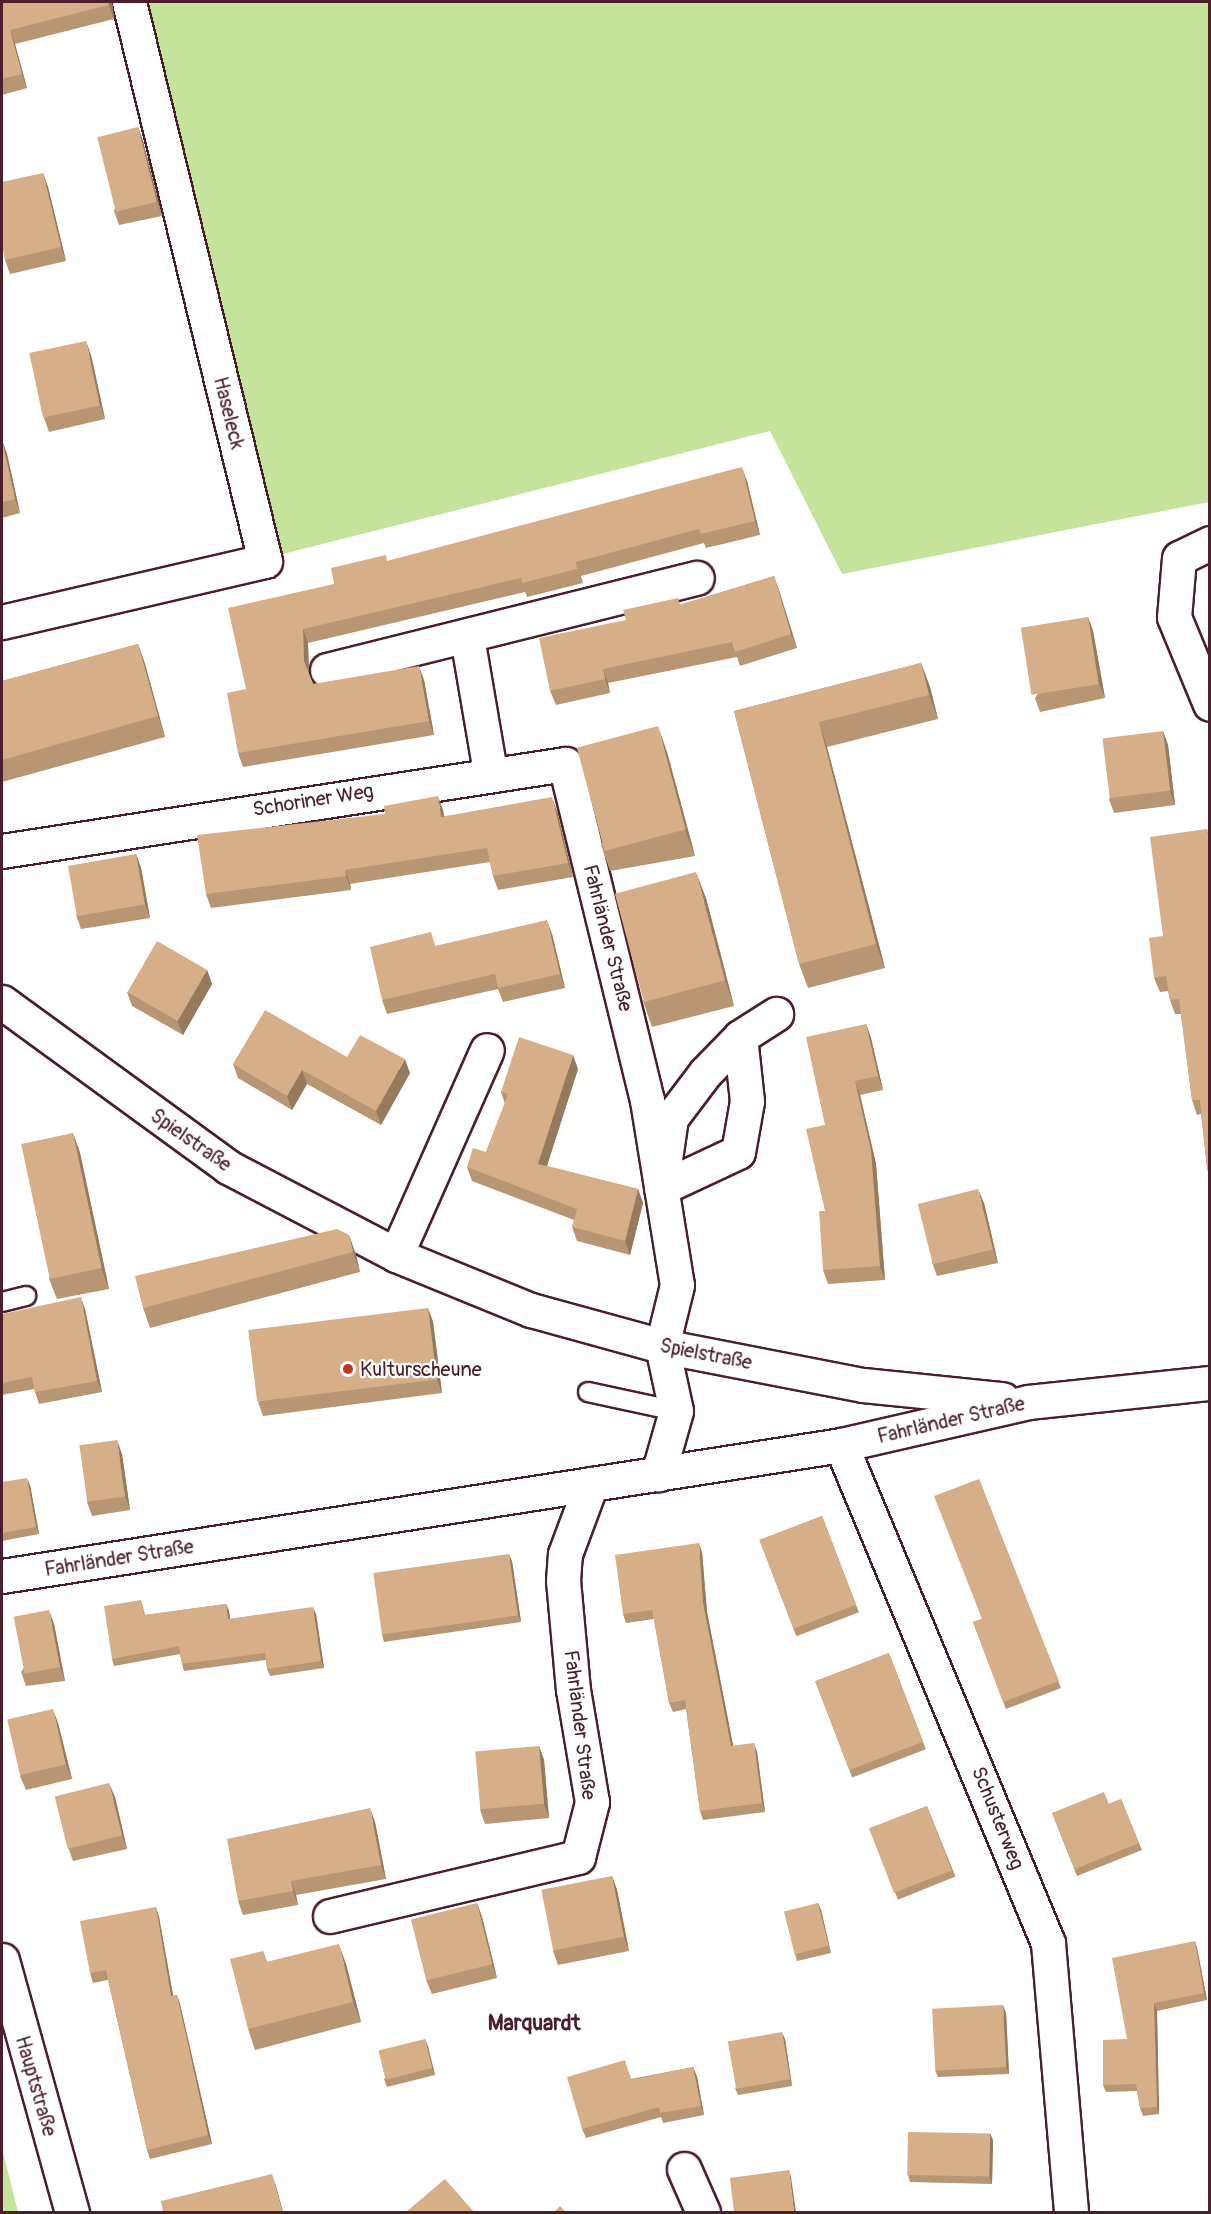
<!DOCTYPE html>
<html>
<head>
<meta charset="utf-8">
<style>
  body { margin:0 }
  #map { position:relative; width:1211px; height:2214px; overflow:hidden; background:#fff; font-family:Pangolin,sans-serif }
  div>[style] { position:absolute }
  .green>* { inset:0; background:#c4e39b }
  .roads { filter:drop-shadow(2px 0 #4a1f2b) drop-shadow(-2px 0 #4a1f2b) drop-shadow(0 2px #4a1f2b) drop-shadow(0 -2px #4a1f2b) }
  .lane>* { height:18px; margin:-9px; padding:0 9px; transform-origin:9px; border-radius:9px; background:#fff }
  .street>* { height:33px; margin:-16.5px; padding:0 16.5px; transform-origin:16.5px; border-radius:16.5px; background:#fff }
  .secondary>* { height:33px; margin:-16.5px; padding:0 16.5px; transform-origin:16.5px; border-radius:16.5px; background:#fff }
  .wall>* { inset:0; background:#b89674; transform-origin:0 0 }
  .shaded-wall>* { inset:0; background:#967a5e }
  .building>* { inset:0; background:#d6ae87; transform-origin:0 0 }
  .dots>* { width:16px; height:16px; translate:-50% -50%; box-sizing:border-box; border:3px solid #fff; border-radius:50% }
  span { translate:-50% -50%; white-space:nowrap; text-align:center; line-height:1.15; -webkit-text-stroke:4.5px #fff; paint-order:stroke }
  .street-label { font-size:20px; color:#4a1f2b }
  .poi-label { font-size:20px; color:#4a1f2b }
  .left { translate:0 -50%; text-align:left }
  .quarter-label { font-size:22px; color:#4a1f2b; font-weight:700 }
  .frame { position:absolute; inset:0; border:3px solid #4a1f2b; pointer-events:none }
</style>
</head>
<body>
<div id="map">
  <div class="green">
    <i style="clip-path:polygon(133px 2px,1209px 2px,1209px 502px,842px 574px,770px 431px,275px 556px)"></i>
    <i style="clip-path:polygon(2px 2148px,18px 2212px,2px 2212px)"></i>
  </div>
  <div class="roads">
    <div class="lane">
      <i style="left:2px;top:1302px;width:25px;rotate:-14deg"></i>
      <i style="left:588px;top:1392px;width:90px;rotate:12.2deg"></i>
    </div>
    <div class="street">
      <i style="left:1210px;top:543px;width:34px;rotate:154deg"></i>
      <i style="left:1179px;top:558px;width:59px;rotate:94.8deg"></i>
      <i style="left:1174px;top:617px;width:94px;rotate:67.5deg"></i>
      <i style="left:2px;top:622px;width:270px;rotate:-13.1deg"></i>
      <i style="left:265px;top:561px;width:575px;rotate:-103.67deg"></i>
      <i style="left:467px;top:637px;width:136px;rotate:80.3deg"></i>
      <i style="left:327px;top:670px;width:381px;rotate:-14deg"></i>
      <i style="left:2px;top:851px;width:570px;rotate:-8.78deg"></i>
      <i style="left:565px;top:764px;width:346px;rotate:76.3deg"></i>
      <i style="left:647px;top:1100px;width:187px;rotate:80.8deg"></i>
      <i style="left:677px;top:1285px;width:63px;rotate:103.8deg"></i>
      <i style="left:662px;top:1346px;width:66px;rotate:77.8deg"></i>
      <i style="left:676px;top:1411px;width:66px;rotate:105.9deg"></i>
      <i style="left:2px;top:1002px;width:280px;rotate:36.1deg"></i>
      <i style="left:228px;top:1167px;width:190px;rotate:27.6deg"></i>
      <i style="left:396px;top:1255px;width:146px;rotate:22.2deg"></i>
      <i style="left:531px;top:1310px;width:136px;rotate:15.4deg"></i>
      <i style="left:662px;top:1346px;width:205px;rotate:11deg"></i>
      <i style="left:863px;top:1385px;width:140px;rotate:5.8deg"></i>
      <i style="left:665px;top:1159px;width:41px;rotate:-81.7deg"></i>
      <i style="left:671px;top:1118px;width:56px;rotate:-52.9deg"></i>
      <i style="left:705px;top:1073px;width:50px;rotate:-45.8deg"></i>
      <i style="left:740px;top:1037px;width:43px;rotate:-32.6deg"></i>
      <i style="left:661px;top:1188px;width:85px;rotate:-25.1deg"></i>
      <i style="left:738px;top:1152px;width:52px;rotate:-80deg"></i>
      <i style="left:747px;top:1101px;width:64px;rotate:-96.2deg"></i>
      <i style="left:396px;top:1255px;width:224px;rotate:-66.1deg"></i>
      <i style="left:841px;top:1445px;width:539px;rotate:67.43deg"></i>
      <i style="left:1048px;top:1943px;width:270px;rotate:85.1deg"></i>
      <i style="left:2px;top:1576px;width:849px;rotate:-8.87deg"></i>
      <i style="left:841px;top:1445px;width:192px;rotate:-12.9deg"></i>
      <i style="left:1028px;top:1402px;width:183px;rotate:-6deg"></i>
      <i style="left:330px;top:1916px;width:255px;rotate:-13.4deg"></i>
      <i style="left:578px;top:1857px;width:57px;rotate:-75.7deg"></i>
      <i style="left:592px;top:1802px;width:114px;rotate:-99.6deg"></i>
      <i style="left:573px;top:1690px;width:109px;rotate:-95.2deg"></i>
      <i style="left:563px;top:1581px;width:27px;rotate:-86deg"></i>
      <i style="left:565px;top:1554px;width:75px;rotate:-69.6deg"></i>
      <i style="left:684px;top:2169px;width:47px;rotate:66.2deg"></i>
    </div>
    <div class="secondary">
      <i style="left:2px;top:1960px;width:262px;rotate:74.5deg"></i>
    </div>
  </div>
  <div class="wall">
    <i style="clip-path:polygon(2px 2px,112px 2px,114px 19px,15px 44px,27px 88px,2px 95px)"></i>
    <i style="clip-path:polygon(138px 127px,143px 141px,162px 216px,119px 225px,114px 211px)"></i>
    <i style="clip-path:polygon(43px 173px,48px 187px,66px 261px,10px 274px,5px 260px)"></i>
    <i style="clip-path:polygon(91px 355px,105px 419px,49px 432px,44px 418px)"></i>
    <i style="clip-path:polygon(2px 440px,7px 454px,20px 513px,2px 518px)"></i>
    <i style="clip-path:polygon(747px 481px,760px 535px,706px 548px,704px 543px,581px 576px,583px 583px,527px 597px,525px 592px,308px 643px,309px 674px,313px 684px,424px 680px,434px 735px,243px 767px,238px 753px,246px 689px,334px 584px,388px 561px)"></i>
    <i style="clip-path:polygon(774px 576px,797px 648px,740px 666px,737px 657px,608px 683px,610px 693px,556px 705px,550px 691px,626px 620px,678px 598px,680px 605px)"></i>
    <i style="clip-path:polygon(1088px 617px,1093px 631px,1105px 698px,1040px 712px,1035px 698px)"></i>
    <i style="clip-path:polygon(138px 644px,145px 664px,165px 737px,2px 782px,2px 681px)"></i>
    <i style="clip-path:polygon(921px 663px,930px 687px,938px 719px,827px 747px,885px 968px,808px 988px,799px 964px,734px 711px)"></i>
    <i style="clip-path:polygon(1163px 731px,1168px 745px,1175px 805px,1114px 813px,1109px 799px)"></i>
    <i style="clip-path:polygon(667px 752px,695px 856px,610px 871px,601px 845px)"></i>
    <i style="clip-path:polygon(443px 810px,444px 816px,557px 811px,573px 877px,498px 890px,493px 876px,490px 862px,350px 884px,351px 890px,211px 908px,206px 894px)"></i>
    <i style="clip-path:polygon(1209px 836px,1209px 1176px,1207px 1168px,1201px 1114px,1197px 1115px,1192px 1100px,1181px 1014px,1175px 1014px,1170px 1000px,1168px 991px,1160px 992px,1154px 978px,1163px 936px)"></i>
    <i style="clip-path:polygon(136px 854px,141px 868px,150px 918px,81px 929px,76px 915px)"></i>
    <i style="clip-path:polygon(706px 898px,734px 1006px,652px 1027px,643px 1001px)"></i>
    <i style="clip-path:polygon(552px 934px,565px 988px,503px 1002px,498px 989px,387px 1014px,382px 1000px,436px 946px)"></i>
    <i style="clip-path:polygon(207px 970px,212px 984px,183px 1035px,132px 1006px,127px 992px)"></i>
    <i style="clip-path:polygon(866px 1024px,871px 1038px,883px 1090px,860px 1095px,876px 1164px,885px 1280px,828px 1284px,823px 1270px,825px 1211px,825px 1125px)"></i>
    <i style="clip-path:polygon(347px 1057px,410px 1073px,381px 1125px,307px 1084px,292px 1110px,238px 1078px,233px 1064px)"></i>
    <i style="clip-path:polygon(578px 1069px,547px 1166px,638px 1189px,643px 1203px,630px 1255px,577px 1241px,572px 1227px,574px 1220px,472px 1181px,467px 1167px,486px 1152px,505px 1104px,501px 1092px)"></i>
    <i style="clip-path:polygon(73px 1133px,80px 1153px,109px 1289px,57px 1299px,49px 1279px)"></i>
    <i style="clip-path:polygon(984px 1203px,998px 1263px,937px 1276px,932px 1262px)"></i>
    <i style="clip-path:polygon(349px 1235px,356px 1255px,360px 1272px,150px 1328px,143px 1308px)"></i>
    <i style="clip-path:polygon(428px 1308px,433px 1322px,442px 1393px,263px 1416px,258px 1402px)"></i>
    <i style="clip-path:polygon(85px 1309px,102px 1392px,39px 1404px,34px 1389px,2px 1395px,2px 1314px)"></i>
    <i style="clip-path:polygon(122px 1454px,130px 1510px,92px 1516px,87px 1502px)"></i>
    <i style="clip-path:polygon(979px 1479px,1061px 1688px,1006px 1709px,973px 1622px,982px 1619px)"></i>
    <i style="clip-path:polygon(2px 1482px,30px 1485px,39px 1534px,2px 1541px)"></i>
    <i style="left:822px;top:1516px;width:103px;height:67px;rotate:69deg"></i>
    <i style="clip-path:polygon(702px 1552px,707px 1612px,733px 1746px,757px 1752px,765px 1812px,703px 1820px,700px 1811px,686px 1709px,673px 1712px,669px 1703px,654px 1619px,626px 1623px,623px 1614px)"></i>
    <i style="clip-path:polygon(512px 1561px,521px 1622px,384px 1642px,382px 1634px)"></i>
    <i style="clip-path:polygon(141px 1600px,145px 1615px,226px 1604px,229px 1611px,230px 1619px,316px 1614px,324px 1668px,270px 1676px,267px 1669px,266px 1660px,184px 1671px,182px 1664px,180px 1654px,114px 1666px,112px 1659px)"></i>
    <i style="clip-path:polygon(54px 1624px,65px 1681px,26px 1686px,21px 1672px)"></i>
    <i style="left:889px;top:1653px;width:103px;height:79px;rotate:69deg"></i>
    <i style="clip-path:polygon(58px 1723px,72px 1779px,26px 1790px,20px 1776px)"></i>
    <i style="clip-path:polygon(539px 1746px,544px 1760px,549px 1818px,485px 1824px,480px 1810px)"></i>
    <i style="clip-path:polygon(115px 1797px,127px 1849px,73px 1861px,68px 1847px)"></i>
    <i style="clip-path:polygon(1121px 1799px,1142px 1850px,1077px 1876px,1052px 1813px,1109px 1804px)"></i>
    <i style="left:927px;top:1806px;width:76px;height:62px;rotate:68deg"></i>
    <i style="clip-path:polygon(375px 1822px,386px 1879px,296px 1895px,298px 1905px,243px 1915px,238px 1901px)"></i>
    <i style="clip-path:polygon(612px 1876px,617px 1890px,629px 1951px,558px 1965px,553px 1951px)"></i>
    <i style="clip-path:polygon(477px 1903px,482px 1917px,497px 1978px,432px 1994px,426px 1980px)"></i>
    <i style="clip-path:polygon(818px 1903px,821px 1910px,831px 1953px,797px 1961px,795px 1954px)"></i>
    <i style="clip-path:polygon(156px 1907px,159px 1917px,173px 1996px,177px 1995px,180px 2004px,212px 2144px,150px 2159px,147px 2150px,108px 1980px,93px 1983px,90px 1973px)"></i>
    <i style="clip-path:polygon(1195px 1941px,1197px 1948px,1207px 2000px,1157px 2011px,1159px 2114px,1143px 2116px,1140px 2108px,1137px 2091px,1106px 2092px,1103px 2085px,1127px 2039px)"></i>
    <i style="clip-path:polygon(263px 1951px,267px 1962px,346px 1964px,361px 2022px,255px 2050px,248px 2029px)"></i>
    <i style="clip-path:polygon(1006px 2013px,1009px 2074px,938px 2077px,935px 2070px)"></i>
    <i style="clip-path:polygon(425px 2039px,435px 2075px,387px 2087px,384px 2079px)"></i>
    <i style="clip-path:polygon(785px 2039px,792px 2086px,738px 2095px,735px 2088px)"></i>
    <i style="clip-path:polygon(693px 2067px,697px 2077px,704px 2115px,663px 2123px,661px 2117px,586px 2138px,582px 2129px,628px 2070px,631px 2079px)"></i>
    <i style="clip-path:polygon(993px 2140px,992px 2184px,910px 2182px,908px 2175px)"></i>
  </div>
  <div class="shaded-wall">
    <i style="clip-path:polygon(108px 2px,112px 2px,114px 19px,109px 5px)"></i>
    <i style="clip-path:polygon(10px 30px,15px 44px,27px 88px,22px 74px)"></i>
    <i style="clip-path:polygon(138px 127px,143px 141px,162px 216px,157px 202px)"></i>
    <i style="clip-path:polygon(43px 173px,48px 187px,66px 261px,61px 247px)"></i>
    <i style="clip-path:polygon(86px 341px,91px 355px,105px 419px,100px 405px)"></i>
    <i style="clip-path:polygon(2px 440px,7px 454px,20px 513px,15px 499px)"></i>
    <i style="clip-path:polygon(742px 467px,747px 481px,760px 535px,755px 521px)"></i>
    <i style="clip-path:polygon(774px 576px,779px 590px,797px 648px,791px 634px)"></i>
    <i style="clip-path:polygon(1088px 617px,1093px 631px,1105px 698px,1099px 684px)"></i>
    <i style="clip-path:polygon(303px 629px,308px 643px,309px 675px,304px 661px)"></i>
    <i style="clip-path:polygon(138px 644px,145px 664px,165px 737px,158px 716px)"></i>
    <i style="clip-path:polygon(921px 663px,930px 687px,938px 719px,929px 695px)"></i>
    <i style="clip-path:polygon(419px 666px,424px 680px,434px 735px,429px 721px)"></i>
    <i style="clip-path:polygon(603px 669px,608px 683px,610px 693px,605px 679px)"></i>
    <i style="clip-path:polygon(819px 722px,827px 747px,885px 968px,876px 944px)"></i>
    <i style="clip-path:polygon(658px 726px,667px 752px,695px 856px,685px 830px)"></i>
    <i style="clip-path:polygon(1163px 731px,1168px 745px,1175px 805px,1170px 791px)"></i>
    <i style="clip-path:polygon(438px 796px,443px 810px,446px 831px,441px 817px)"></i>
    <i style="clip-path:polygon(552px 797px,557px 811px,573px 877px,568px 863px)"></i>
    <i style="clip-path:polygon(1207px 829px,1209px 836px,1209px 853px)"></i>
    <i style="clip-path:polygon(136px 854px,141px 868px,150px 918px,145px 904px)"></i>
    <i style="clip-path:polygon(345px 870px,350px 884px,351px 890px,346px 876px)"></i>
    <i style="clip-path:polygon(696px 872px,706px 898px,734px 1006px,725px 980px)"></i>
    <i style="clip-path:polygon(547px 920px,552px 934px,565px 988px,560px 974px)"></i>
    <i style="clip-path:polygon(207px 970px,212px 984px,183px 1035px,177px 1021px)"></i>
    <i style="clip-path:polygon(866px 1024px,871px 1038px,883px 1090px,878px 1076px)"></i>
    <i style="clip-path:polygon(573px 1055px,578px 1069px,543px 1178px,538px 1164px)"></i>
    <i style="clip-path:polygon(405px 1059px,410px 1073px,381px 1125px,376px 1111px)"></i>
    <i style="clip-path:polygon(302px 1070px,307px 1084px,292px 1110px,287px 1096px)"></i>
    <i style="clip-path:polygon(855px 1081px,860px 1095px,876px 1164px,885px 1280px,880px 1266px)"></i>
    <i style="clip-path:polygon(73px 1133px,80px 1153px,109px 1289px,101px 1268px)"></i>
    <i style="clip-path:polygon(638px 1189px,643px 1203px,630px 1255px,625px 1241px)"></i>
    <i style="clip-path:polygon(978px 1189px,984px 1203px,998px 1263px,993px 1249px)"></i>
    <i style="clip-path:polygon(349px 1235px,356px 1255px,360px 1272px,353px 1252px)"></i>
    <i style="clip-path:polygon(81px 1297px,85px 1309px,102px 1392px,97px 1381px)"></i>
    <i style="clip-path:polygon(428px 1308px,433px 1322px,442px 1393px,437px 1379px)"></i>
    <i style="clip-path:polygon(117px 1440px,122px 1454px,130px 1510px,125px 1496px)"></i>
    <i style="clip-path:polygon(27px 1478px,30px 1485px,39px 1534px,36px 1527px)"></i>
    <i style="clip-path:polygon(699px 1543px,702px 1552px,707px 1612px,735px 1755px,731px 1746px,703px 1603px)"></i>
    <i style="clip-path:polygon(509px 1554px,512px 1561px,521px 1622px,518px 1615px)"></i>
    <i style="clip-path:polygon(226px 1604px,229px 1611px,231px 1626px,228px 1619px)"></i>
    <i style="clip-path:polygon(313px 1607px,316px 1614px,324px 1668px,321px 1661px)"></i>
    <i style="clip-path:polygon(49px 1610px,54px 1624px,65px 1681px,60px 1667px)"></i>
    <i style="clip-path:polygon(53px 1709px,58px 1723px,72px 1779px,66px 1765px)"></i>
    <i style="clip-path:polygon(754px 1743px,757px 1752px,765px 1812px,762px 1803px)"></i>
    <i style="clip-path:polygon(539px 1746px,544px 1760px,549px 1818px,544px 1804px)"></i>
    <i style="clip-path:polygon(109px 1783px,115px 1797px,127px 1849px,122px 1835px)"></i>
    <i style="clip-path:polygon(370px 1808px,375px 1822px,386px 1879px,381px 1865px)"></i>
    <i style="clip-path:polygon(612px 1876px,617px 1890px,629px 1951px,624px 1937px)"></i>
    <i style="clip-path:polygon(291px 1881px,296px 1895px,298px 1905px,293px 1891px)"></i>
    <i style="clip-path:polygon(477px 1903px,482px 1917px,497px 1978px,492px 1964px)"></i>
    <i style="clip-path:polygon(818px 1903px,821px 1910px,831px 1953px,829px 1946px)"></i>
    <i style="clip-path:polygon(156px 1907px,159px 1917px,175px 2006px,171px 1996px)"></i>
    <i style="clip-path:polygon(1195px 1941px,1197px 1948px,1207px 2000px,1204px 1993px)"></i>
    <i style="clip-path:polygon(339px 1944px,346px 1964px,361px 2022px,353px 2002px)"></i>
    <i style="clip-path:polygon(177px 1995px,180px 2004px,212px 2144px,208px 2135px)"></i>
    <i style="clip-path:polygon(1154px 2003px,1157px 2011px,1159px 2114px,1157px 2107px)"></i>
    <i style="clip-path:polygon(1003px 2005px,1006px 2013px,1009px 2074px,1006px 2067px)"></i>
    <i style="clip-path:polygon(782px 2032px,785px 2039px,792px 2086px,790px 2079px)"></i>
    <i style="clip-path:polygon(425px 2039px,428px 2046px,435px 2075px,432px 2068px)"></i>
    <i style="clip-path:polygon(693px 2067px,697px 2077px,704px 2115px,701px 2106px)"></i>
    <i style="clip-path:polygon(990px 2133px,993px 2140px,992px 2184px,989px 2176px)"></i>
    <i style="clip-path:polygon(789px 2170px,791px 2177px,796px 2212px,794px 2212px)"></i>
    <i style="clip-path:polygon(272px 2174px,276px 2186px,283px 2212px,282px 2212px)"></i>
  </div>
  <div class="building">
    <i style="clip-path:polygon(2px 2px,108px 2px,109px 5px,10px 30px,22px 74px,2px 79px)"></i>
    <i style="left:138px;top:127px;width:77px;height:42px;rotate:76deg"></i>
    <i style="clip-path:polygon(43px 173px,61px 247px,5px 260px,2px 245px,2px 182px)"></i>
    <i style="left:86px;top:341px;width:66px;height:58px;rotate:78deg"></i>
    <i style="clip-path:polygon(2px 440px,15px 499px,2px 502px)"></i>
    <i style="clip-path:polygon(742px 467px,755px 521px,701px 534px,699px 529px,576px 562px,577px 569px,522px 583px,521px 578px,303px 629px,304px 661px,313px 684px,419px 666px,429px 721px,238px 753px,227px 693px,246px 689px,228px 608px,334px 584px,331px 568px,386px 555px,387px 561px)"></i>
    <i style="clip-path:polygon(774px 576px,791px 634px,735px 652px,732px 642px,603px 669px,605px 679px,550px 691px,539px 638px,626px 620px,623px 610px,678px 598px,679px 605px)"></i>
    <i style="left:1088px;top:617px;width:68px;height:68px;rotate:81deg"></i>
    <i style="clip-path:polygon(138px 644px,158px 716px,2px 760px,2px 681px)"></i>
    <i style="clip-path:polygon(921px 663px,929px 695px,819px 722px,876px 944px,799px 964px,734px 711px)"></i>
    <i style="left:658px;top:726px;width:107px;height:84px;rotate:75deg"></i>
    <i style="left:1163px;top:731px;width:60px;height:61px;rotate:83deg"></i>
    <i style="clip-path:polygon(438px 796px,441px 817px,552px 797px,568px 863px,493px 876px,487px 848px,345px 870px,346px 876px,206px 894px,197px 835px,385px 814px,384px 806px)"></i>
    <i style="clip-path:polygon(1207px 829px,1209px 853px,1209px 1168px,1207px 1168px,1200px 1100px,1192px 1100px,1179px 999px,1170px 1000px,1166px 976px,1154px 978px,1149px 938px,1163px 936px,1150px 837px)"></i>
    <i style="left:136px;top:854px;width:51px;height:69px;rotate:80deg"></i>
    <i style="left:696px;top:872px;width:112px;height:84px;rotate:75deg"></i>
    <i style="clip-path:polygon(547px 920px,560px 974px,498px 988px,495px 974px,382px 1000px,370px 947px,431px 932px,435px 946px)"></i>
    <i style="left:157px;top:941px;width:58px;height:59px;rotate:30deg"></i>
    <i style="clip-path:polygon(265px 1010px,347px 1057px,360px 1035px,405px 1059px,376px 1111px,302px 1070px,287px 1096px,233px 1064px)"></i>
    <i style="clip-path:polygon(866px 1024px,878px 1076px,855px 1081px,871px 1150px,880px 1266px,823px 1270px,819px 1211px,825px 1211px,806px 1129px,825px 1125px,806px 1037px)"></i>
    <i style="clip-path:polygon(519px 1037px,573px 1055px,538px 1164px,638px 1189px,625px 1241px,572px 1227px,577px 1209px,467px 1167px,473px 1148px,486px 1152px,508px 1094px,501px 1092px)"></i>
    <i style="left:73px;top:1133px;width:138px;height:53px;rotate:78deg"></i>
    <i style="left:978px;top:1189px;width:62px;height:62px;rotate:76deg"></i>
    <i style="clip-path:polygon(337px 1229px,349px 1235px,353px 1252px,143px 1308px,135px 1276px)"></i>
    <i style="clip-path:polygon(81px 1297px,97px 1381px,35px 1392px,32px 1377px,2px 1383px,2px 1314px)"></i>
    <i style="left:428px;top:1308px;width:72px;height:181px;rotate:83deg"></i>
    <i style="left:117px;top:1440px;width:57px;height:38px;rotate:82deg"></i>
    <i style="clip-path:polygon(27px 1478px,36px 1527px,2px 1533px,2px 1482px)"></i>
    <i style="clip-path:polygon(979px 1479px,1059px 1681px,1003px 1702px,973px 1622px,982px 1619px,934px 1496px)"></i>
    <i style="left:822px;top:1516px;width:95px;height:67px;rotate:69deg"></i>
    <i style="clip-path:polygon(699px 1543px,703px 1603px,731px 1746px,754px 1743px,762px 1803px,700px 1811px,685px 1700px,669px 1703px,652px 1610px,623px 1614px,615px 1555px)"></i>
    <i style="left:509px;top:1554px;width:62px;height:137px;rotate:82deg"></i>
    <i style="clip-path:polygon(141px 1600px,144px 1615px,226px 1604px,228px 1619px,313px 1607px,321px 1661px,267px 1669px,265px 1653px,182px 1664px,179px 1646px,112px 1659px,104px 1606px)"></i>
    <i style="left:49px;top:1610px;width:58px;height:36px;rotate:79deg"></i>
    <i style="left:889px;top:1653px;width:95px;height:79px;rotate:69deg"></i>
    <i style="left:53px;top:1709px;width:57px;height:47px;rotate:77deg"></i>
    <i style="left:539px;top:1746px;width:58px;height:64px;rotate:85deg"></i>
    <i style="left:109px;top:1783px;width:54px;height:56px;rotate:76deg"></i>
    <i style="clip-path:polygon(1104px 1792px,1109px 1804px,1121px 1799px,1139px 1843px,1075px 1869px,1052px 1813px)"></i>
    <i style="left:927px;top:1806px;width:69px;height:62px;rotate:69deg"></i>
    <i style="clip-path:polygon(370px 1808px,381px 1865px,291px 1881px,293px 1891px,238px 1901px,227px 1839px)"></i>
    <i style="left:612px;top:1876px;width:62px;height:72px;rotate:79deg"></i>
    <i style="left:477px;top:1903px;width:63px;height:68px;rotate:76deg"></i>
    <i style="left:818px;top:1903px;width:44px;height:35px;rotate:76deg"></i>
    <i style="clip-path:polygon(156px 1907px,171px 1996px,177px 1995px,208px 2135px,147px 2150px,106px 1970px,90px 1973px,80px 1921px)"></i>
    <i style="clip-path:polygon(1195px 1941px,1204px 1993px,1154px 2003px,1157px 2107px,1140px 2108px,1136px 2084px,1103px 2085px,1103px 2040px,1127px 2039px,1112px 1958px)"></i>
    <i style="clip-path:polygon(339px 1944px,353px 2002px,248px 2029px,230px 1959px,263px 1951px,266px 1962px)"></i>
    <i style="left:1003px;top:2005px;width:62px;height:71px;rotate:87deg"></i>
    <i style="left:782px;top:2032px;width:48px;height:55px;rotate:80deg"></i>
    <i style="left:425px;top:2039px;width:30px;height:48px;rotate:76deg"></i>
    <i style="clip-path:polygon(625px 2060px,631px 2080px,693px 2067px,701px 2106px,660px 2113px,659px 2107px,582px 2129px,567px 2077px)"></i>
    <i style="left:908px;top:2132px;width:82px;height:43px;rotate:1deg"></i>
    <i style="clip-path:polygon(789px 2170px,794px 2212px,734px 2212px,730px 2178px)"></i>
    <i style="clip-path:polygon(272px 2174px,282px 2212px,163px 2212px,161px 2201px)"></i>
    <i style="clip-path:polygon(445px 2179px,474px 2212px,406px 2212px)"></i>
    <i style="clip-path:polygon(560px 2206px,566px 2212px,554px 2212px)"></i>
  </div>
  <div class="dots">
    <i style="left:348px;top:1369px;background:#c8321e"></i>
  </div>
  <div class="street-label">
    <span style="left:229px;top:413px;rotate:76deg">Haseleck</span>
    <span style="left:313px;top:800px;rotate:-9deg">Schoriner Weg</span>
    <span style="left:608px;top:938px;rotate:76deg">Fahrländer Straße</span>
    <span style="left:191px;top:1140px;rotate:35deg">Spielstraße</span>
    <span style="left:706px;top:1354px;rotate:11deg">Spielstraße</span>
    <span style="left:951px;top:1420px;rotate:-13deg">Fahrländer Straße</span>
    <span style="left:119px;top:1558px;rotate:-9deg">Fahrländer Straße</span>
    <span style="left:580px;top:1725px;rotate:83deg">Fahrländer Straße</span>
    <span style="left:998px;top:1818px;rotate:68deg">Schusterweg</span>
    <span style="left:36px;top:2086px;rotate:74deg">Hauptstraße</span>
  </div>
  <div class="poi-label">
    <span class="left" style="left:360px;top:1369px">Kulturscheune</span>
  </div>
  <div class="quarter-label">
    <span style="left:534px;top:2024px">Marquardt</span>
  </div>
  <div class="frame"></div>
</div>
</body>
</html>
